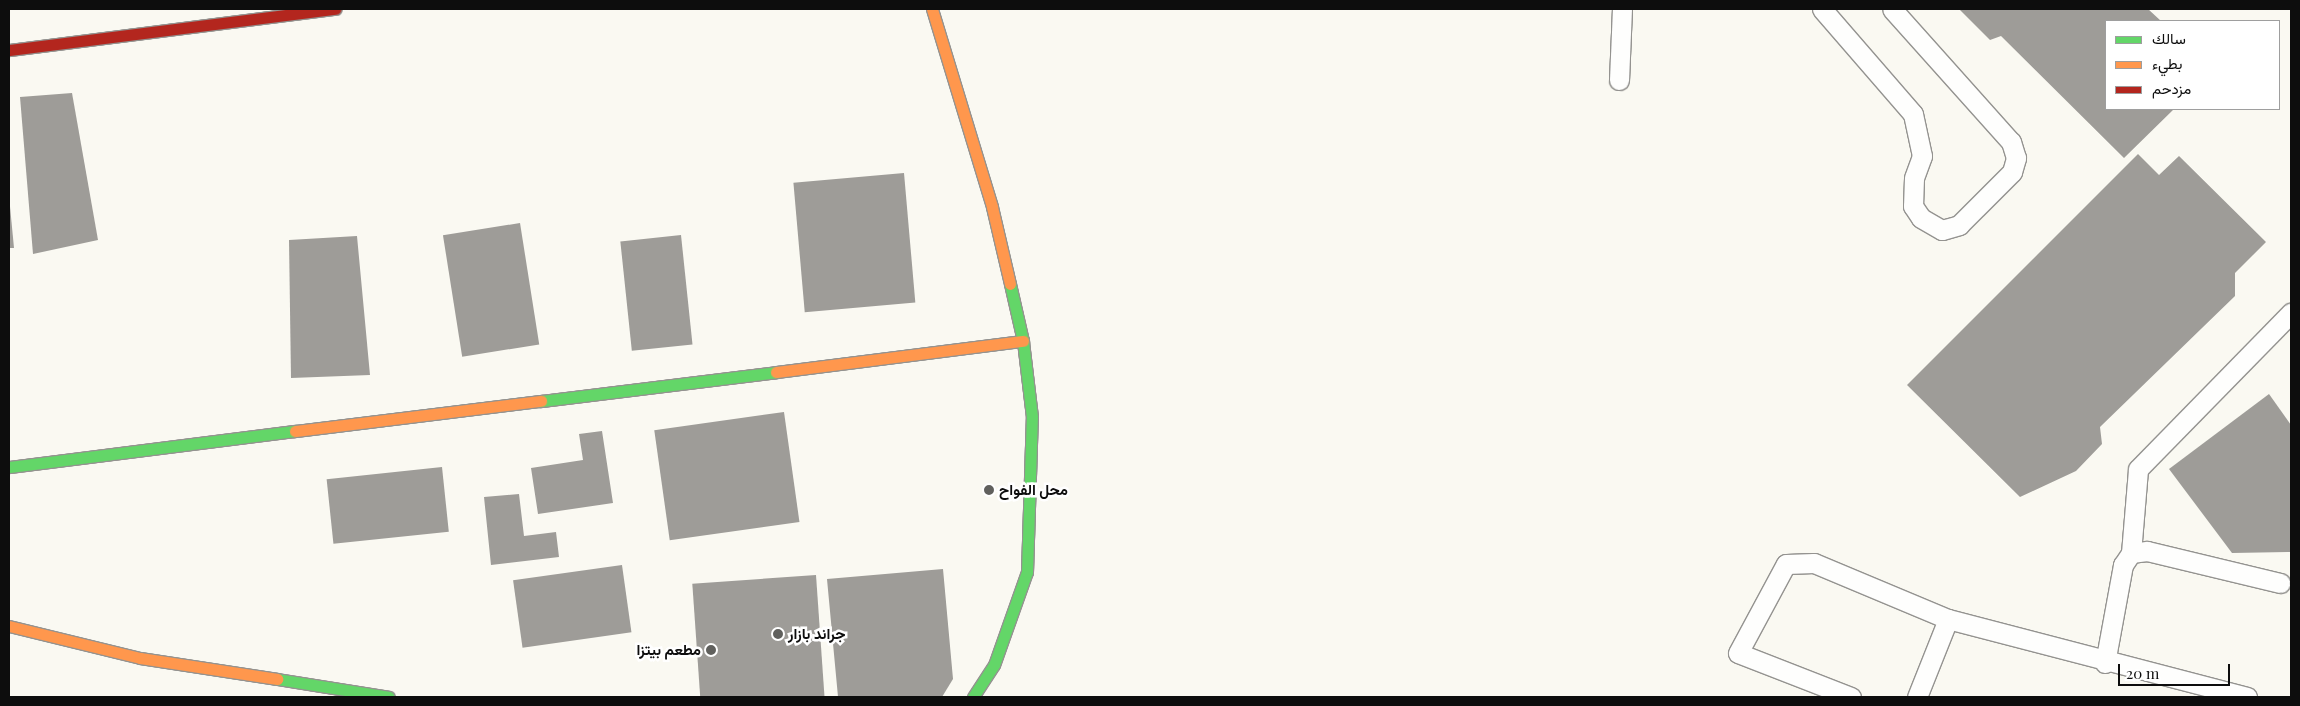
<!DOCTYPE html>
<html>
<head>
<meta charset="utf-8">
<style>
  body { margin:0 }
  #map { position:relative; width:2300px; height:706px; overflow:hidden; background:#faf9f2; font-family:"Playfair Display",Vazirmatn,serif }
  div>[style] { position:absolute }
  .building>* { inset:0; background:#9e9c98; transform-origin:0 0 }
  .roads { filter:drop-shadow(1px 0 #949390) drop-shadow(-1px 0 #949390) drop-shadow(0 1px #949390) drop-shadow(0 -1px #949390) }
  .lane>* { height:19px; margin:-9.5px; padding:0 9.5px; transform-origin:9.5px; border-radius:9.5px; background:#fefefd }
  .fast>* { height:11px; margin:-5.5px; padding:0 5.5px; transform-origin:5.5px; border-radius:5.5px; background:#63d668 }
  .slow>* { height:11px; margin:-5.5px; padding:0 5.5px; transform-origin:5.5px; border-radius:5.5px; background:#ff974d }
  .jam>* { height:11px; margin:-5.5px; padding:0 5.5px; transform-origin:5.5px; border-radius:5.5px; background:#b3261e }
  .dots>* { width:14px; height:14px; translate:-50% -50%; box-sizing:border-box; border:2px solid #fff; border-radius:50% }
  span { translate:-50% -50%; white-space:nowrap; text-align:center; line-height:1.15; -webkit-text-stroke:5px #fff; paint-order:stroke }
  .poi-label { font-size:15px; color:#0d0d0d; font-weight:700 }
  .left { translate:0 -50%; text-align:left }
  .right { translate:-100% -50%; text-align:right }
  .frame { position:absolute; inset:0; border:10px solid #0d0d0d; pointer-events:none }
  .legend { position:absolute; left:2105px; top:20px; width:175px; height:90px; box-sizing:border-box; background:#fff; border:1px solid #9e9e9e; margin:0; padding:6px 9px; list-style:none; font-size:15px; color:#0d0d0d }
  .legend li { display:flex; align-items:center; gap:10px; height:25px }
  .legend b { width:25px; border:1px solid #9e9e9e }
  .scale { position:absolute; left:2118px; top:664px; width:112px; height:22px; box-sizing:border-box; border:2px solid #0d0d0d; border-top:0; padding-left:6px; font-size:15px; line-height:18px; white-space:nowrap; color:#0d0d0d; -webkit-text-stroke:4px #fff; paint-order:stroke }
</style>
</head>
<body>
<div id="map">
  <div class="building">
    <i style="clip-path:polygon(1959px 9px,2148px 9px,2161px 21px,2106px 21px,2106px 109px,2174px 109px,2124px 158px,2001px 36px,1990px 40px)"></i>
    <i style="clip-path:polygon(72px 93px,98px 240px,33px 254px,20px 97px)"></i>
    <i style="clip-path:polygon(2138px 154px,2159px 175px,2179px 156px,2266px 242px,2235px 273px,2235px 296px,2100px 427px,2102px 444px,2076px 471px,2020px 497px,1907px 385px)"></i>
    <i style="left:904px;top:173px;width:130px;height:111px;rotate:85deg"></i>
    <i style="clip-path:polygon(9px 196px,14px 248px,9px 248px)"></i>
    <i style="left:520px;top:223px;width:123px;height:78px;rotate:81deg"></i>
    <i style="left:681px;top:235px;width:110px;height:61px;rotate:84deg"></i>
    <i style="clip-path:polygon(357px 236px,370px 375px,291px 378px,289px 240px)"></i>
    <i style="clip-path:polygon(2269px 394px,2291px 425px,2291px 552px,2232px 553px,2169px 469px)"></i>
    <i style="left:784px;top:412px;width:111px;height:131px;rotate:82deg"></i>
    <i style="clip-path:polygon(602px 431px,613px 503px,538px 514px,531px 468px,583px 460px,579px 434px)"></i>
    <i style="left:442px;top:467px;width:65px;height:116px;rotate:84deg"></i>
    <i style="clip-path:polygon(519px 494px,524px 536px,556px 532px,559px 557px,491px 565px,484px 497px)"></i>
    <i style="left:622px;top:565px;width:68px;height:110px;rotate:82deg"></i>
    <i style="clip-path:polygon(943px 569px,953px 679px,942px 697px,838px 697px,827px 579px)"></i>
    <i style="left:816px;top:575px;width:122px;height:124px;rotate:86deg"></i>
  </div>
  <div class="roads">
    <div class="lane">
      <i style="left:1822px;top:9px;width:139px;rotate:49.1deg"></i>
      <i style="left:1913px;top:114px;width:43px;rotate:77.9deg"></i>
      <i style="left:1922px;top:156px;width:23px;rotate:110deg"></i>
      <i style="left:1914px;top:178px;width:28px;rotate:92deg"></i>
      <i style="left:1913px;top:206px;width:14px;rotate:56deg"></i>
      <i style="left:1921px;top:218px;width:24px;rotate:30deg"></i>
      <i style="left:1942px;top:230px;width:18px;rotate:-16deg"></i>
      <i style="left:1959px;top:225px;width:75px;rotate:-45deg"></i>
      <i style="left:2012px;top:172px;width:15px;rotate:-74deg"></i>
      <i style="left:2016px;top:158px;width:17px;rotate:-107deg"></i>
      <i style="left:2011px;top:142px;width:178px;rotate:-131.8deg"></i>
      <i style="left:1619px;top:80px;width:71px;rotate:-87.6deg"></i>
      <i style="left:2131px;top:553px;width:84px;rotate:-85.2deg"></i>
      <i style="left:2138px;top:469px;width:219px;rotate:-45.6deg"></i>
      <i style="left:2105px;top:663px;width:100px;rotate:-79.6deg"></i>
      <i style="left:2123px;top:565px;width:14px;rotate:-56deg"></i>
      <i style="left:2131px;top:553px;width:16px;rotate:-7deg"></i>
      <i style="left:2147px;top:551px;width:137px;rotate:13.5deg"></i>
      <i style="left:1851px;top:697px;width:121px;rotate:-158.7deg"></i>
      <i style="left:1738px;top:653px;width:101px;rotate:-61.7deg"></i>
      <i style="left:1786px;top:564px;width:28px;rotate:-2deg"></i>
      <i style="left:1814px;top:563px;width:145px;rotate:22.7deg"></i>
      <i style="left:1948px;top:619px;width:309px;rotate:14.6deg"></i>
      <i style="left:1917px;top:697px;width:84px;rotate:-68.3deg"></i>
    </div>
    <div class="fast">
      <i style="left:541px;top:401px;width:237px;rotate:-7deg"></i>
      <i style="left:9px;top:467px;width:288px;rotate:-7.2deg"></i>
      <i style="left:277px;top:679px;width:113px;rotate:9.1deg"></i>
      <i style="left:973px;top:697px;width:38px;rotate:-57deg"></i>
      <i style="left:994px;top:665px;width:99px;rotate:-70.5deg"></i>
      <i style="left:1027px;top:572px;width:155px;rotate:-88.2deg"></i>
      <i style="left:1032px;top:417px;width:77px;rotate:-96.8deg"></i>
      <i style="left:1023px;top:341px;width:58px;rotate:-102.8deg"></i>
    </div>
    <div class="slow">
      <i style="left:932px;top:9px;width:207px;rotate:73.1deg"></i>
      <i style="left:992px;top:207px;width:79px;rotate:76.8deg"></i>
      <i style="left:776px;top:372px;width:249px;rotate:-7.2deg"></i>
      <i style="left:295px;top:431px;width:248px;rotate:-7deg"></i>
      <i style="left:9px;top:626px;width:135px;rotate:13.7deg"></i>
      <i style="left:140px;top:658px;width:139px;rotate:8.7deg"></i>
    </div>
    <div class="jam">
      <i style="left:9px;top:50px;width:329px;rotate:-7.2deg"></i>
    </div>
  </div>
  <div class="dots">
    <i style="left:989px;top:490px;background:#60605d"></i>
    <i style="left:778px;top:634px;background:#60605d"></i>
    <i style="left:711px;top:650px;background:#60605d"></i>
  </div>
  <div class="poi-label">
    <span class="left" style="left:999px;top:490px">محل الفواح</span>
    <span class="left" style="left:788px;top:634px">جراند بازار</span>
    <span class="right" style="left:701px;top:650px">مطعم بيتزا</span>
  </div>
  <div class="frame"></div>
  <ul class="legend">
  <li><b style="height:6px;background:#63d668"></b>سالك</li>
  <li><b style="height:6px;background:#ff974d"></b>بطيء</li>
  <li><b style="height:6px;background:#b3261e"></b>مزدحم</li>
  </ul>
  <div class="scale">20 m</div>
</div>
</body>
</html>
